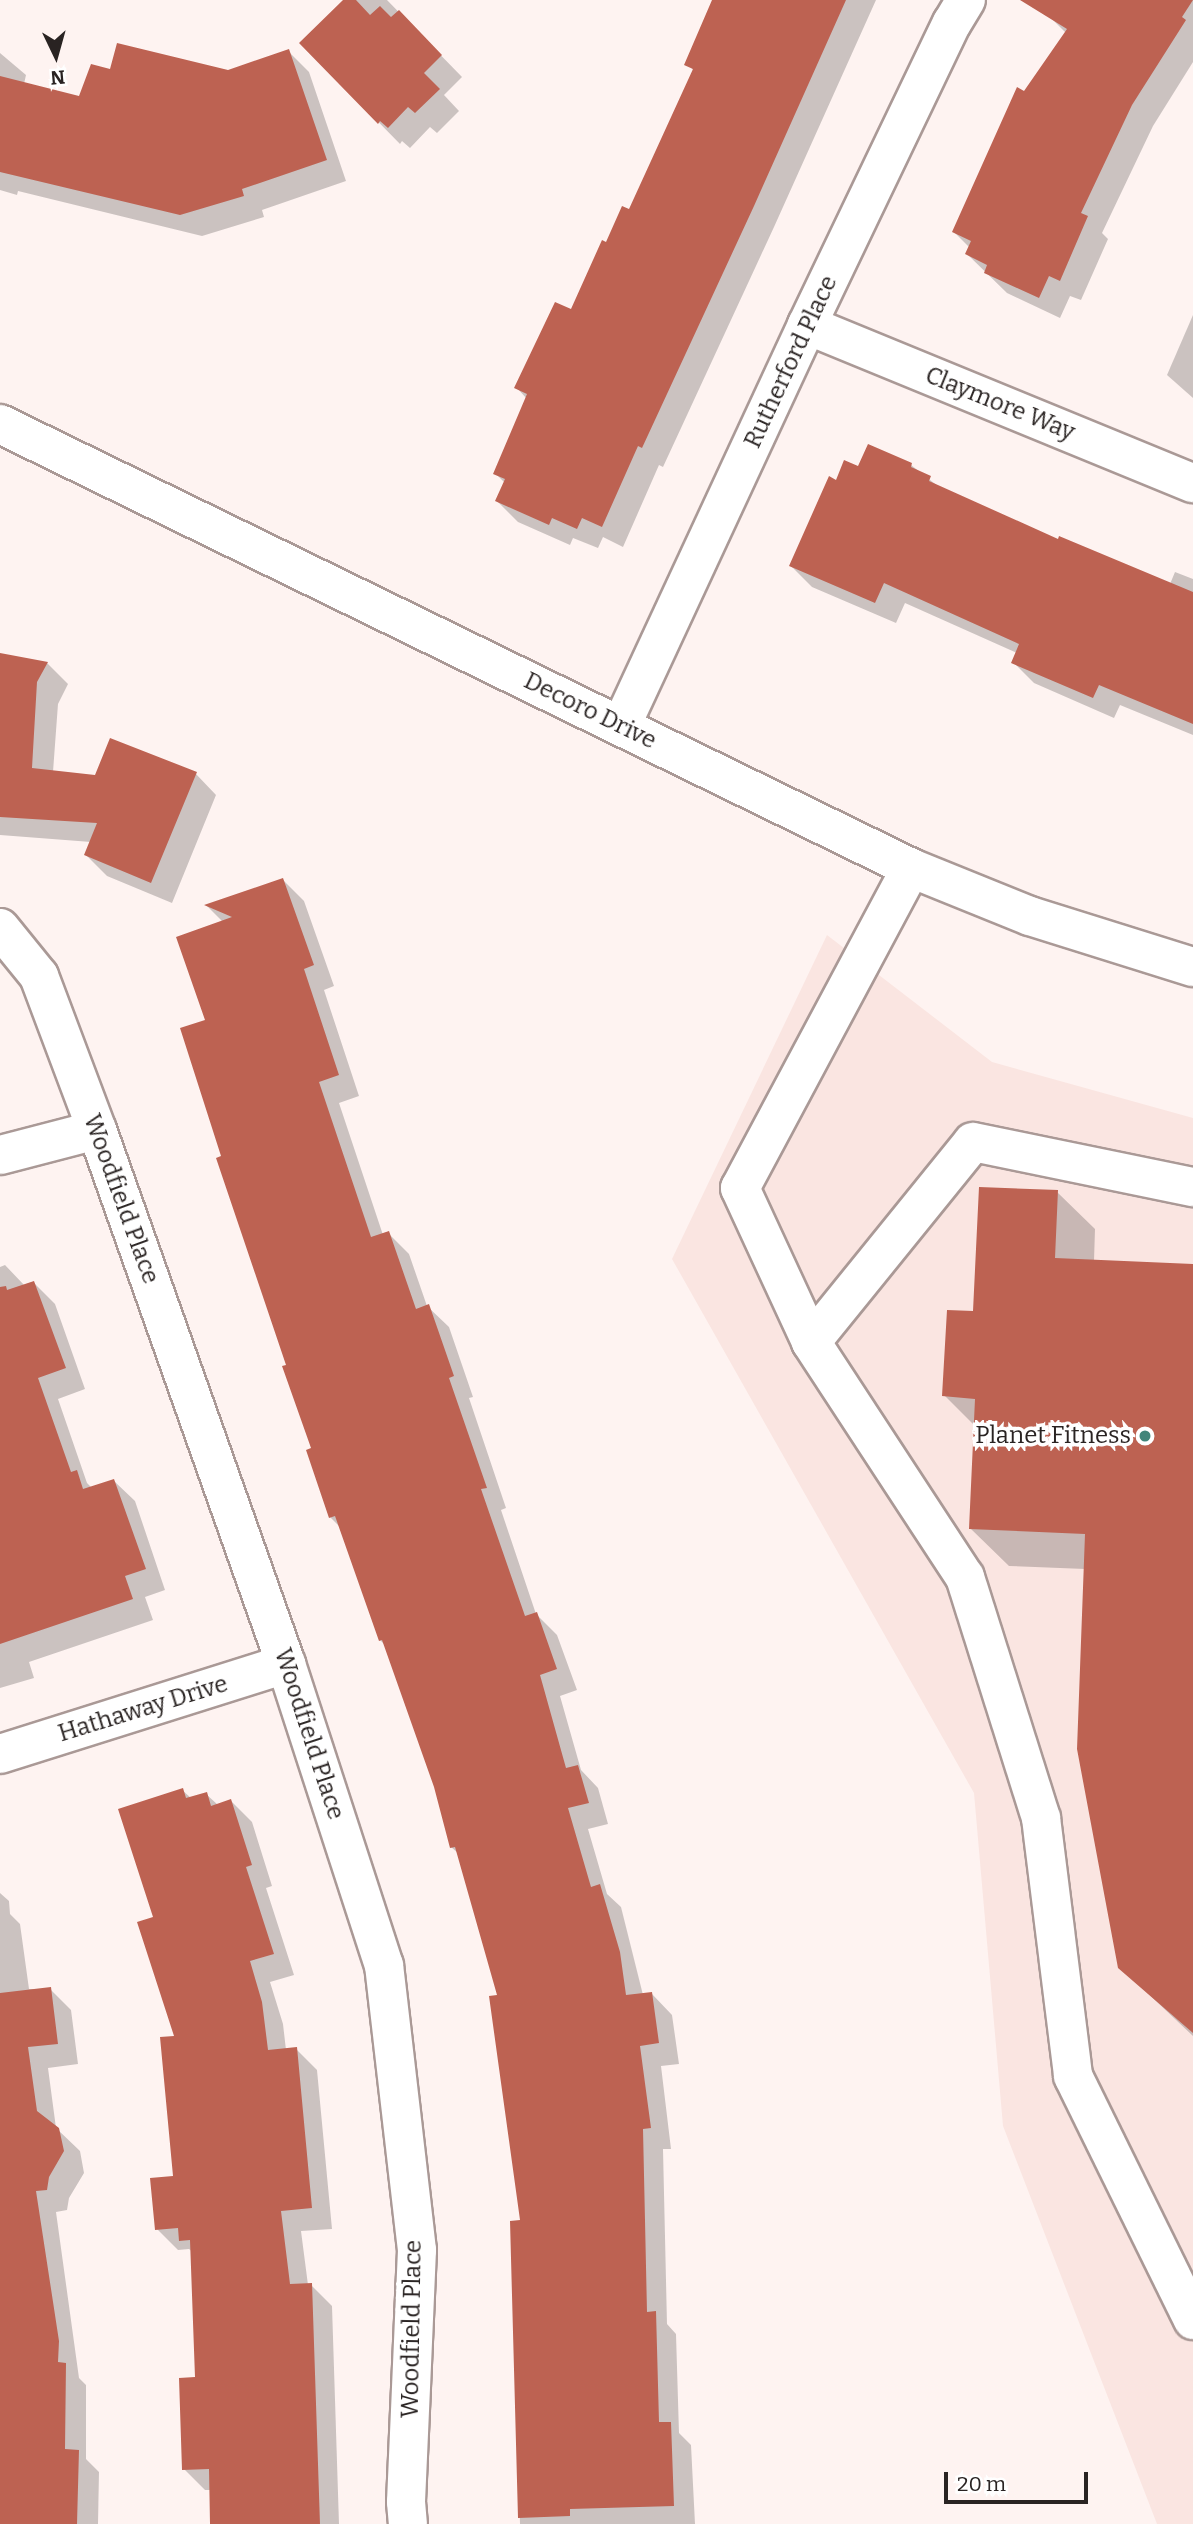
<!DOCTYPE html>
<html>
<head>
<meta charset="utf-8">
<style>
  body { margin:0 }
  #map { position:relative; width:1193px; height:2524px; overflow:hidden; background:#fef3f1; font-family:Bitter,serif }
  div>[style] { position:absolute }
  .built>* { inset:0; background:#fae5e1 }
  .shadow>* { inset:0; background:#0003 }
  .building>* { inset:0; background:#bd6252 }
  .roads { filter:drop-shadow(2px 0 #aa9996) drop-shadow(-2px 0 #aa9996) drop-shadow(0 2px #aa9996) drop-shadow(0 -2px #aa9996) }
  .minor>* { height:38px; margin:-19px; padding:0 19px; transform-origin:19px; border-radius:19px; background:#fff }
  .major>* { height:38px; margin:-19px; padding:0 19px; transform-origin:19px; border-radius:19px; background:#fff }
  .dots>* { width:19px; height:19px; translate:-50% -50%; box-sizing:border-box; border:4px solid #fff; border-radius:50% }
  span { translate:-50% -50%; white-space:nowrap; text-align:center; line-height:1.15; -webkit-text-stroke:7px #fff; paint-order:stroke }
  .street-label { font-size:24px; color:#292322 }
  .poi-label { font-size:24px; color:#292322 }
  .right { translate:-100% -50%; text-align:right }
  .north { position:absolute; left:21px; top:21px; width:70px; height:70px; -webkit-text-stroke:5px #fff; paint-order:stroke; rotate:175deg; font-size:19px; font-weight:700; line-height:28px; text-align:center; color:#292322 }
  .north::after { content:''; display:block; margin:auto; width:24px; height:32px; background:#292322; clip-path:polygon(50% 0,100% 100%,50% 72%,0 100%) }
  .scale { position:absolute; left:944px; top:2472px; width:144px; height:32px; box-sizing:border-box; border:4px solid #292322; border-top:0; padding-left:9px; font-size:21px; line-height:24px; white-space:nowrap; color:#292322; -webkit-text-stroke:5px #fff; paint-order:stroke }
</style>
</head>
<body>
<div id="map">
  <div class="built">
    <i style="clip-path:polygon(827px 935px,992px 1062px,1193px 1118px,1193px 2524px,1157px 2524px,1003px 2126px,974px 1793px,672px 1259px)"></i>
  </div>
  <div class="shadow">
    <i style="clip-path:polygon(346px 0,387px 0,462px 77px,444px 95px,459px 111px,437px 133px,430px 127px,410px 148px,402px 141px,400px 144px,301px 43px)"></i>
    <i style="clip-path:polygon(723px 0,876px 0,774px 227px,663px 467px,659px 465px,623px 547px,603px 537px,598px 548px,573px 538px,570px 545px,518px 522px,497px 501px,505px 483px,495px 473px,527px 399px,517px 388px,571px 311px,607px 244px,629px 211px,694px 71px,689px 65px)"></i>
    <i style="clip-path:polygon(1061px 0,1193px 0,1193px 62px,1153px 126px,1102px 233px,1108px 239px,1081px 300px,1070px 296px,1060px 318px,1007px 293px,967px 254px,970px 248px,954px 232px,1025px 93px,1066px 33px,1050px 17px)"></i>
    <i style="clip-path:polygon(288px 51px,309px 72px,346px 181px,262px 210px,264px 217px,202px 236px,18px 191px,17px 195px,0 190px,0 53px,26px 75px,24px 84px,80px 98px,112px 71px,228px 72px)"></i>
    <i style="clip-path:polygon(1193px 315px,1193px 398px,1167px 375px)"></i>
    <i style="clip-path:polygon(911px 465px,939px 487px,1059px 541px,1170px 584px,1175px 572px,1193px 579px,1193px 735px,1120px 705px,1114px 718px,1034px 683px,1013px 662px,1017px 653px,905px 603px,896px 623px,812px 587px,791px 566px,836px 482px,859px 468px)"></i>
    <i style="clip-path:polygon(0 657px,47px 663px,68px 684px,58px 704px,53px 772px,96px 777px,196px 774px,216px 795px,172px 903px,107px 876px,86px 855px,91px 842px,0 835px)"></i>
    <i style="clip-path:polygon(283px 880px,304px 901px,334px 986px,324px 990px,359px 1096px,339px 1103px,383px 1235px,388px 1233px,409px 1254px,427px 1306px,449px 1327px,473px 1397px,469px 1398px,506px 1508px,501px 1510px,536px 1614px,557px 1635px,577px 1690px,560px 1696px,581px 1770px,598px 1788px,608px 1824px,588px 1829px,607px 1894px,621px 1907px,643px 1995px,652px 1994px,672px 2015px,679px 2064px,661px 2066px,671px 2149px,663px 2149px,667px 2324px,676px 2334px,679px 2433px,691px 2445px,695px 2524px,520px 2524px,512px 2222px,522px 2222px,499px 1996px,459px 1854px,451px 1847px,435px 1786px,387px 1647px,380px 1640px,340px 1527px,330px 1517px,289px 1366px,224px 1158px,207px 1021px,223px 922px,207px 906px)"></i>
    <i style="clip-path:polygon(1057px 1192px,1095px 1229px,1094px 1261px,1193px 1265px,1193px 2036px,1120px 1967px,1085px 1569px,1009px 1566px,971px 1529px,976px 1427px,944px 1395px,975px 1313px)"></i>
    <i style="clip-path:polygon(5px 1265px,25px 1286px,34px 1283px,55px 1304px,85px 1389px,58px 1399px,87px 1483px,92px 1488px,114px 1481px,135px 1501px,165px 1590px,145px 1597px,153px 1620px,29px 1662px,34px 1678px,0 1688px,0 1267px)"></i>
    <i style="clip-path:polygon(182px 1790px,191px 1798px,206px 1794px,218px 1805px,231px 1801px,252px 1822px,272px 1886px,266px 1888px,294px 1975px,270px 1982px,283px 2024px,286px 2050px,296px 2049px,317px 2070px,332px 2229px,301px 2231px,308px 2285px,311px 2285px,332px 2306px,339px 2524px,212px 2524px,211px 2490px,205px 2490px,184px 2469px,196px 2379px,193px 2252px,189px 2249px,178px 2250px,157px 2229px,175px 2177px,176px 2037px,155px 1918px)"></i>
    <i style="clip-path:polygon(0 1893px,9px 1901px,10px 1914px,20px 1924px,29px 1989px,50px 1989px,71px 2010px,78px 2064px,48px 2068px,56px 2128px,80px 2151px,84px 2173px,69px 2198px,67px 2210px,56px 2212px,79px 2378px,86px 2385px,86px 2459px,99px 2472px,98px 2524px,0 2524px)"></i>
  </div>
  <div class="building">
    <i style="clip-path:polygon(343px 0,356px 0,370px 15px,380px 6px,391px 17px,399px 10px,442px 55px,424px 73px,440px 89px,415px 113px,408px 107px,388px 128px,380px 121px,378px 124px,299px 43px)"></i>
    <i style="clip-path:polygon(712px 0,846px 0,754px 206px,642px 448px,638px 446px,602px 527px,582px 518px,577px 529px,552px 518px,549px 525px,495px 501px,505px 479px,493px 474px,527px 394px,514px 388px,555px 302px,571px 309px,602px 240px,606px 242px,622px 206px,629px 209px,693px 69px,684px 65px)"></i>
    <i style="clip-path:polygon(1020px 0,1193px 0,1182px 17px,1186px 20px,1132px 105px,1081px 213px,1088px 216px,1060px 281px,1049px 276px,1039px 298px,984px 273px,987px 265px,965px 254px,971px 241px,952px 232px,1017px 87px,1024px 91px,1067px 29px)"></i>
    <i style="clip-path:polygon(117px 43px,228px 70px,289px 49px,327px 160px,242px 189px,244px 196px,180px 215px,0 172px,0 76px,79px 96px,91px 64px,110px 69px)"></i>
    <i style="clip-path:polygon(868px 444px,912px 463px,911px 467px,931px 476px,929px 481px,1058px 539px,1059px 536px,1193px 592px,1193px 724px,1099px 685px,1093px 698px,1011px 663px,1019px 644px,884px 583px,875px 603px,789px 566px,829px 476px,836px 480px,844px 460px,858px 466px)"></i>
    <i style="clip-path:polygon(0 653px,48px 662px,37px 682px,32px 768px,95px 775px,110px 738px,197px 772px,151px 883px,84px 855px,97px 823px,0 817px)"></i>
    <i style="clip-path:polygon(283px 878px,314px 965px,304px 969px,339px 1075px,319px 1082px,371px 1237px,389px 1231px,416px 1309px,429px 1304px,454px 1376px,449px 1378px,487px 1488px,481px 1489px,525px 1616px,537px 1612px,557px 1669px,540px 1675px,566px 1768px,578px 1765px,589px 1803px,568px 1808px,591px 1887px,600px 1884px,620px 1952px,626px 1995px,652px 1992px,659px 2043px,640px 2046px,651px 2128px,643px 2129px,647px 2312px,656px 2311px,659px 2422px,671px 2422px,674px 2506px,570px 2509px,570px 2516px,518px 2518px,510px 2221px,520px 2220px,489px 1996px,497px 1995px,455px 1847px,450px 1848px,434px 1787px,382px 1640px,379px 1641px,335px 1516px,329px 1518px,306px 1450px,311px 1448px,282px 1366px,286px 1365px,216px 1158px,221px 1156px,180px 1028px,205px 1020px,176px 937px,232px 917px,204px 905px)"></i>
    <i style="clip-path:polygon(979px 1187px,1058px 1190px,1055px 1258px,1193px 1264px,1193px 2033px,1118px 1968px,1077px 1749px,1085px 1534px,969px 1529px,975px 1399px,942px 1396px,947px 1310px,973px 1311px)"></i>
    <i style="clip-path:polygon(34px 1281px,66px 1368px,38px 1378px,71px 1472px,77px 1470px,83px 1489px,114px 1479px,146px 1569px,125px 1576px,133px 1599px,0 1644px,0 1287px,6px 1286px,7px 1290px)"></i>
    <i style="clip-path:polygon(183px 1788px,186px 1798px,207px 1792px,211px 1806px,231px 1799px,252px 1865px,246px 1867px,274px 1954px,250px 1961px,262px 2002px,268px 2050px,297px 2047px,312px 2208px,281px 2211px,290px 2284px,312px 2283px,320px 2524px,210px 2524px,209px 2469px,182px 2470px,179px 2378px,195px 2377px,190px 2240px,179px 2241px,178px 2228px,155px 2230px,150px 2178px,173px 2176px,160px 2037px,174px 2036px,137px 1922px,153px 1917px,118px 1809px)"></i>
    <i style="clip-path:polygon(51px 1987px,58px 2044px,28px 2047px,37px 2111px,59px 2128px,64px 2151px,49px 2177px,47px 2190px,36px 2191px,59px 2341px,58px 2362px,66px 2363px,65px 2449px,79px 2450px,77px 2524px,0 2524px,0 1993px)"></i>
  </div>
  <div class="roads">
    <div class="minor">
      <i style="left:807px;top:325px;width:417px;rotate:22.3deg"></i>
      <i style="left:621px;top:726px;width:442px;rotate:-65.1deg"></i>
      <i style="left:807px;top:325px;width:335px;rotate:-64.4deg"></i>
      <i style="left:952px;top:23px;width:27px;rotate:-59deg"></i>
      <i style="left:911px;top:868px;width:363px;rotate:118.1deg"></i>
      <i style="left:740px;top:1188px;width:170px;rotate:65.2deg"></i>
      <i style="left:811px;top:1342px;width:281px;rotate:56.8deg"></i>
      <i style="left:965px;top:1577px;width:253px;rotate:72.5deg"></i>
      <i style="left:1041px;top:1818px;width:260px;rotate:82.9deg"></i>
      <i style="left:1073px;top:2076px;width:272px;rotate:63.8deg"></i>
      <i style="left:0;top:928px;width:62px;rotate:50.9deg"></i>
      <i style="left:39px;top:976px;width:165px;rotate:69.4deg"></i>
      <i style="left:97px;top:1130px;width:566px;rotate:70.51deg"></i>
      <i style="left:286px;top:1664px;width:317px;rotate:72deg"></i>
      <i style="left:384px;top:1965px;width:287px;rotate:83.4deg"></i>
      <i style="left:417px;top:2250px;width:252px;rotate:92.5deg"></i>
      <i style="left:406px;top:2502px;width:22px;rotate:85deg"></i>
      <i style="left:0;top:1155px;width:100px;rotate:-14.5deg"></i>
      <i style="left:811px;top:1342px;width:257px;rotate:-51deg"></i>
      <i style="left:973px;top:1142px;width:225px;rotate:11.6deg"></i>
      <i style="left:0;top:1754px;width:300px;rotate:-17.5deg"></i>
    </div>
    <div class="major">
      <i style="left:0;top:424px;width:1013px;rotate:25.98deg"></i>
      <i style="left:911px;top:868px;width:128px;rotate:22deg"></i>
      <i style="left:1030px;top:916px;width:171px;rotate:17.4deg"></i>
    </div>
  </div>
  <div class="dots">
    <i style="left:1145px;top:1436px;background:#41857a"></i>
  </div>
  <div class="street-label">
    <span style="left:791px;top:362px;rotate:-65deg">Rutherford Place</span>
    <span style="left:1000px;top:404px;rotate:22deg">Claymore Way</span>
    <span style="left:590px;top:711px;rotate:26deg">Decoro Drive</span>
    <span style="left:121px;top:1199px;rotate:70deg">Woodfield Place</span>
    <span style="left:143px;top:1709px;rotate:-17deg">Hathaway Drive</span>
    <span style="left:309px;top:1734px;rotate:72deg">Woodfield Place</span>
    <span style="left:412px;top:2329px;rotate:-89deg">Woodfield Place</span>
  </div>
  <div class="poi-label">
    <span class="right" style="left:1131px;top:1436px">Planet Fitness</span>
  </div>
  <div class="north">N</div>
  <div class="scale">20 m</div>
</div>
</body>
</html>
